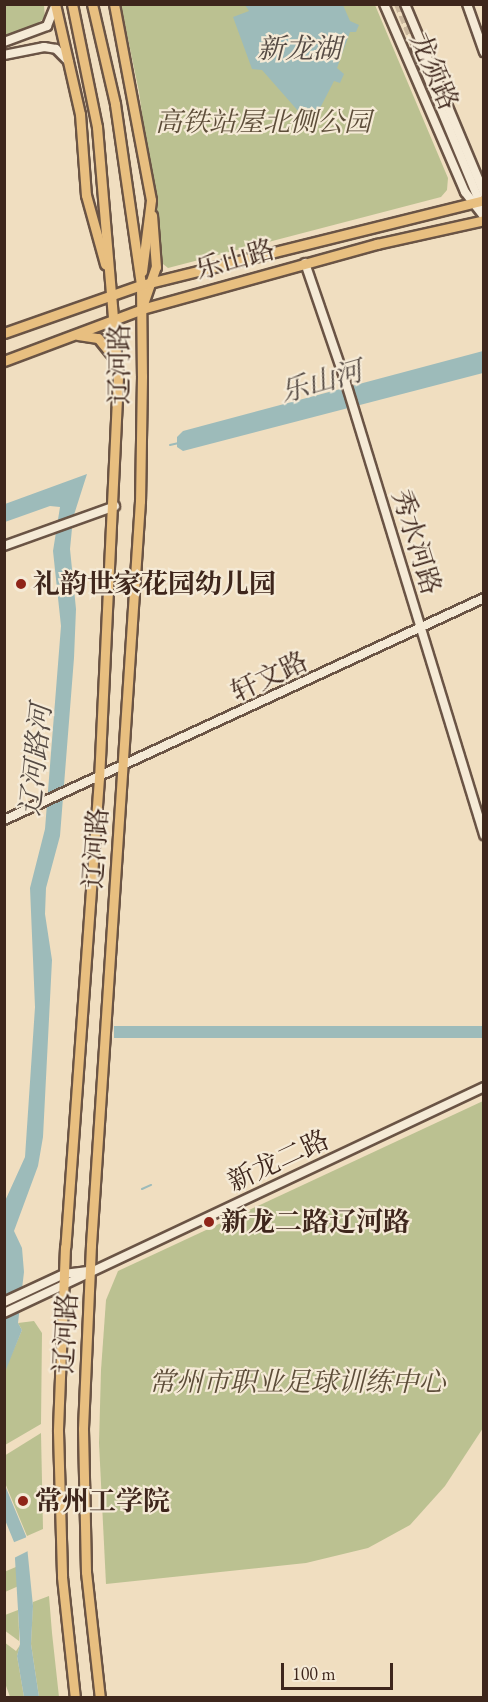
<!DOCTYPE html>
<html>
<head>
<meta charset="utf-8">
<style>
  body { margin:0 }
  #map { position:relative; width:488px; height:1702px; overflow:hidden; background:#f0dec0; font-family:"EB Garamond","Noto Serif SC",serif }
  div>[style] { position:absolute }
  .green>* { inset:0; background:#bbc191 }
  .water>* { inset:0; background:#9dbbba; transform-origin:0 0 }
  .pier>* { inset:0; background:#f0dec0 }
  .stream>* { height:2px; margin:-1px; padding:0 1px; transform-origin:1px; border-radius:1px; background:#9dbbba }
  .minor-tunnel>* { height:8px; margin-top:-4px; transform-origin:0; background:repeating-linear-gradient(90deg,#ccb99f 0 8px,transparent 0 12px) }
  .roads { filter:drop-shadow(2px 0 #6a5445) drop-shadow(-2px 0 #6a5445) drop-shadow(0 2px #6a5445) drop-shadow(0 -2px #6a5445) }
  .minor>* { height:8px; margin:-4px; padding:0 4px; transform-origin:4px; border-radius:4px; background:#f5ead6 }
  .major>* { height:9px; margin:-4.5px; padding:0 4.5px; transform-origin:4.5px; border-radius:4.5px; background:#e8bf80 }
  .dots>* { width:16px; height:16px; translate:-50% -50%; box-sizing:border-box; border:3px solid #f5ead6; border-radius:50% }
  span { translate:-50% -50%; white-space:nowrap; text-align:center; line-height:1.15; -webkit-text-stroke:4.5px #f5ead6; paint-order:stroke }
  .street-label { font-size:27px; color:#3e261c }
  .park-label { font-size:27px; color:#5d4d39; font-style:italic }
  .poi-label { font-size:27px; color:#3e261c; font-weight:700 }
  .left { translate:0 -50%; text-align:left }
  .water-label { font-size:28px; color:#564b44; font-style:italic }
  .frame { position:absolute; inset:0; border:6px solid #3e261c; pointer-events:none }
  .scale { position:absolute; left:281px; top:1663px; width:112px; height:27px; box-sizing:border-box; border:3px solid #3e261c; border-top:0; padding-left:8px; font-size:18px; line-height:21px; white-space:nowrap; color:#3e261c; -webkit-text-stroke:4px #f5ead6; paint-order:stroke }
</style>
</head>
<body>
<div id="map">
  <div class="green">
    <i style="clip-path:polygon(5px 5px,44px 5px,45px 18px,27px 30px,5px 36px)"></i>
    <i style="clip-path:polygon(121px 5px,375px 5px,448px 178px,447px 190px,441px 197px,168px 268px,163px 264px,139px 92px)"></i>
    <i style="clip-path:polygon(483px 1101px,483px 1428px,445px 1486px,410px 1525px,368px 1548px,306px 1563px,106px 1584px,99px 1443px,101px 1370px,106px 1300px,118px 1271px)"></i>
    <i style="clip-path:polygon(34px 1321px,42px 1333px,41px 1424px,5px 1445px,4px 1372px,22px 1330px,18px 1323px)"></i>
    <i style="clip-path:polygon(41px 1433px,43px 1529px,27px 1536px,5px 1483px,4px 1456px)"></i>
    <i style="clip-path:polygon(23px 1564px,30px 1581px,5px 1592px,4px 1572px)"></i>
    <i style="clip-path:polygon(49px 1596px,52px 1633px,59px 1697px,39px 1697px,31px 1644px,33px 1602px)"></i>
    <i style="clip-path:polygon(18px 1610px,19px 1631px,19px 1641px,4px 1630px,5px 1615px)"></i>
    <i style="clip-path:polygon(4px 1642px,16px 1651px,20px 1645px,17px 1656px,24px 1697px,10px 1697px,5px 1683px)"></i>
  </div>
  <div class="water">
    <i style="clip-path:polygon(245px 5px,343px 5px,350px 21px,359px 25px,356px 32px,350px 32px,337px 68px,344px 74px,340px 83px,334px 81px,316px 116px,320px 121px,314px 129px,262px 70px,252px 69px,233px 17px,249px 11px)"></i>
    <i style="clip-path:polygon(483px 351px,483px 373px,183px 451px,177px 447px,177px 437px,183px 431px)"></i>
    <i style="clip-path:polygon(87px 474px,73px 518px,70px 549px,76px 609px,74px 658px,60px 836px,46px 888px,45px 914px,52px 960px,43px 1137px,38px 1166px,14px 1231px,22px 1248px,24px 1272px,18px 1323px,22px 1330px,5px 1372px,5px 1201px,25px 1157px,35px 1007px,30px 888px,45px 829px,61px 626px,53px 551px,60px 507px,50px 506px,5px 522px,5px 504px)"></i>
    <i style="left:483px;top:1026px;width:12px;height:369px;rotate:90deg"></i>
    <i style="clip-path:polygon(4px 1483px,26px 1536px,33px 1606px,31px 1644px,39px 1697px,24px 1697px,17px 1656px,20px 1644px,14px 1542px,5px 1520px)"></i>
  </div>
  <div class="pier">
    <i style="clip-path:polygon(27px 1537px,30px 1550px,14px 1558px,12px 1543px)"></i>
  </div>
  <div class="stream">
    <i style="left:170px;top:445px;width:9px;rotate:-13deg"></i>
    <i style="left:142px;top:1189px;width:10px;rotate:-24deg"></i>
  </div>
  <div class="minor-tunnel">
    <i style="left:398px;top:4px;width:48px;rotate:68.2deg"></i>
  </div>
  <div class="roads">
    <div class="minor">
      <i style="left:384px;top:4px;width:205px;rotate:66.7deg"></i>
      <i style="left:465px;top:192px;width:31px;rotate:52deg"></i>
      <i style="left:405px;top:4px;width:205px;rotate:67.3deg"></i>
      <i style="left:467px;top:4px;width:51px;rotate:70.5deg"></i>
      <i style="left:4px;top:42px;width:46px;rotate:-20.4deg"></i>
      <i style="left:47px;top:26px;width:22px;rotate:-68deg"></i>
      <i style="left:416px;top:49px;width:169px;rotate:67.4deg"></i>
      <i style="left:4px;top:55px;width:41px;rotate:-11.3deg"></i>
      <i style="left:44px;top:47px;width:12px;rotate:9deg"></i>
      <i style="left:56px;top:49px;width:18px;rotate:45deg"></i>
      <i style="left:305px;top:263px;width:124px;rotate:71.1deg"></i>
      <i style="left:345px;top:380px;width:476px;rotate:73deg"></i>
      <i style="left:4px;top:546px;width:118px;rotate:-19.8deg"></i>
      <i style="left:4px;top:820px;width:529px;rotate:-24.82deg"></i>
      <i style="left:4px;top:1302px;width:66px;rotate:-25deg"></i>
      <i style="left:64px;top:1274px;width:24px;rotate:-7deg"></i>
      <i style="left:4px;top:1313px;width:531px;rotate:-25.21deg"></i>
    </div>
    <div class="major">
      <i style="left:55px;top:4px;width:113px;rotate:77.2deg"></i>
      <i style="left:80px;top:114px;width:81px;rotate:85.8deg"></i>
      <i style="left:86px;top:195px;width:72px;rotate:74.6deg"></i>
      <i style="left:72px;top:4px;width:126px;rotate:78.5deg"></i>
      <i style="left:97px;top:127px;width:251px;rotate:85.2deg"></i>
      <i style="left:118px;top:377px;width:401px;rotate:92.7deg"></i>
      <i style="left:99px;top:778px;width:470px;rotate:94.1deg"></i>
      <i style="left:65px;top:1247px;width:184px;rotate:92.2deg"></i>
      <i style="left:58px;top:1431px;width:146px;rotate:88.4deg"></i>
      <i style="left:62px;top:1577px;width:122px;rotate:83.9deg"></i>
      <i style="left:92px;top:4px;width:103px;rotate:77deg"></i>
      <i style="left:115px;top:104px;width:183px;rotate:81.8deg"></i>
      <i style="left:141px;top:285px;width:91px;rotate:89.4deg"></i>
      <i style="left:142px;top:376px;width:125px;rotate:90.9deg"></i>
      <i style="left:140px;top:501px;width:746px;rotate:93.77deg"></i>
      <i style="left:91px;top:1245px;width:184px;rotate:92.5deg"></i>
      <i style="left:83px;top:1429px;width:143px;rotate:88.8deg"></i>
      <i style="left:86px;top:1572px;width:127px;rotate:83.7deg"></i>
      <i style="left:114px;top:4px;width:199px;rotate:79.3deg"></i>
      <i style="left:151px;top:200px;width:72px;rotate:97.2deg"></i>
      <i style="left:143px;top:304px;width:39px;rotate:-71deg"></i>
      <i style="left:156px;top:267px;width:52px;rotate:-94.4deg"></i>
      <i style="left:4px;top:333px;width:145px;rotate:-19.3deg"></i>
      <i style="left:141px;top:285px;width:353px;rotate:-13.9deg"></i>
      <i style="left:78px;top:335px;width:20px;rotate:9deg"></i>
      <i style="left:98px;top:338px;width:28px;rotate:51deg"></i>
      <i style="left:4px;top:361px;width:147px;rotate:-20.6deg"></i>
      <i style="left:142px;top:309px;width:244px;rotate:-15.5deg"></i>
      <i style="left:377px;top:244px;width:110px;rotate:-12.6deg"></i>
    </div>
  </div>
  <div class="dots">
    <i style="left:21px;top:584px;background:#8f2418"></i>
    <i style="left:209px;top:1222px;background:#8f2418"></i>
    <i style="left:23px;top:1501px;background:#8f2418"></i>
  </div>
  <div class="street-label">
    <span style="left:435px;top:71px;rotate:67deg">龙须路</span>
    <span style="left:235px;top:259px;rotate:-16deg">乐山路</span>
    <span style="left:119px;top:364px;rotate:-90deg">辽河路</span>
    <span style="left:417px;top:542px;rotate:73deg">秀水河路</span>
    <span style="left:269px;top:676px;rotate:-25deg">轩文路</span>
    <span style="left:95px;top:848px;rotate:-86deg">辽河路</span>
    <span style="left:278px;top:1160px;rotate:-25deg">新龙二路</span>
    <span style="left:65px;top:1333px;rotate:-87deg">辽河路</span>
  </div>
  <div class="park-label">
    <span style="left:263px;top:122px">高铁站屋北侧公园</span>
    <span style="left:297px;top:1382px">常州市职业足球训练中心</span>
  </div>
  <div class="poi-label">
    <span class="left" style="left:33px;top:584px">礼韵世家花园幼儿园</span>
    <span class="left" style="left:221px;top:1222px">新龙二路辽河路</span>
    <span class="left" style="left:35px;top:1501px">常州工学院</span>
  </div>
  <div class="water-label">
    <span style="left:299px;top:48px">新龙湖</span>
    <span style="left:321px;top:381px;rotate:-16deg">乐山河</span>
    <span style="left:35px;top:760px;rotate:-84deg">辽河路河</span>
  </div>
  <div class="frame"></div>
  <div class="scale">100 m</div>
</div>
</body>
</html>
